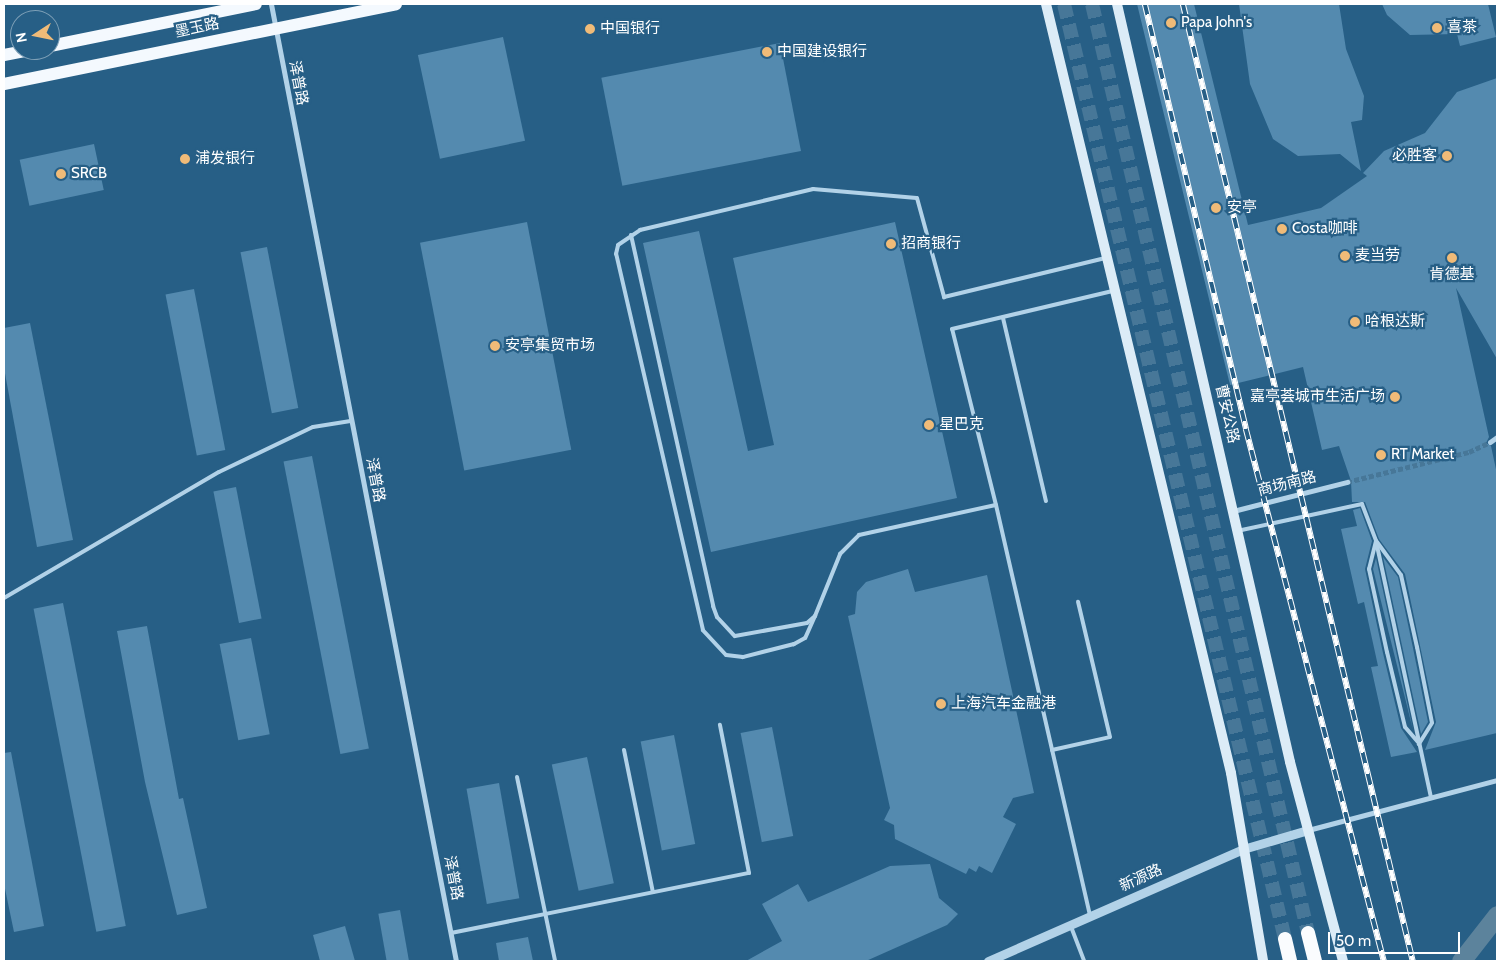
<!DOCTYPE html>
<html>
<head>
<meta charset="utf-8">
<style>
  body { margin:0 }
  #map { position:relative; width:1501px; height:965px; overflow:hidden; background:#275f86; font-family:Cabin,"Noto Sans SC",sans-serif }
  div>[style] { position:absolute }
  .canal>* { height:19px; margin:-9.5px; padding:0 9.5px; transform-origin:9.5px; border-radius:9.5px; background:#5c839c }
  .building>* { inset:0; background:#548aaf; transform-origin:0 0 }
  .minor-tunnel>* { height:5px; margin-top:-2.5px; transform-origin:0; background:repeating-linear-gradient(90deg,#477798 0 5px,transparent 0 7.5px) }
  .trunk-tunnel>* { height:14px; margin-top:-7px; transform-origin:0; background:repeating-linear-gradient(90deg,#477798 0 14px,transparent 0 21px) }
  .service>* { height:4px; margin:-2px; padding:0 2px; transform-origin:2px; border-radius:2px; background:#b2d2e8 }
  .minor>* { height:5px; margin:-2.5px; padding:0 2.5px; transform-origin:2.5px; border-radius:2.5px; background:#b2d2e8 }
  .tertiary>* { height:9px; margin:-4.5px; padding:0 4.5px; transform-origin:4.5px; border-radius:4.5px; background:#b2d2e8 }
  .secondary>* { height:10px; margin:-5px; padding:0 5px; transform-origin:5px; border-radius:5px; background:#dcecf7 }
  .primary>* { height:12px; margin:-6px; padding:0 6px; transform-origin:6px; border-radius:6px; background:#f4f9fe }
  .trunk>* { height:14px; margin:-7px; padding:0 7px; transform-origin:7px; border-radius:7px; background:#fafcfe }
  .rail>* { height:5.5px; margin-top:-2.75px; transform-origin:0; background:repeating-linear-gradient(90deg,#275f86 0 11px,#fff 0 22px); box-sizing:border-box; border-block:1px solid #fff }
  .dots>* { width:14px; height:14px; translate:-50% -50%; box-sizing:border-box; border:2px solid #275f86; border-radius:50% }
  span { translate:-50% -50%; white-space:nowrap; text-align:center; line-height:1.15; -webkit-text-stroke:4.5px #275f86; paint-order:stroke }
  .poi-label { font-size:15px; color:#fff }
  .left { translate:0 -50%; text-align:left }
  .right { translate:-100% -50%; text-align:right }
  .street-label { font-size:15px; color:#fff }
  .frame { position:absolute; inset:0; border:5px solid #fff; pointer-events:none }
  .north { position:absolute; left:10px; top:10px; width:50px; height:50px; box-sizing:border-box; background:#275f86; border:1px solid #7d9fb6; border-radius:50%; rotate:259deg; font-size:14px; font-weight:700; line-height:20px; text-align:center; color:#fff }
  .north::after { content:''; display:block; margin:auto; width:18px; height:22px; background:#f0bb78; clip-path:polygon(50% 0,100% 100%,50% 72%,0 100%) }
  .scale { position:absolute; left:1328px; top:932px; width:132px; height:22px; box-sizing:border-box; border:2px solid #fff; border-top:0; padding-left:6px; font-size:15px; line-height:18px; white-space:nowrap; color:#fff; -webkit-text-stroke:4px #275f86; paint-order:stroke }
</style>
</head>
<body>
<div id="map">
  <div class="canal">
    <i style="left:1461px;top:961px;width:58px;rotate:-52deg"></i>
  </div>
  <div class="building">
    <i style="clip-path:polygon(1137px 4px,1194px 4px,1248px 225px,1321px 208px,1367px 176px,1363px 173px,1384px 151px,1425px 133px,1457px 92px,1497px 78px,1497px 359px,1456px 288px,1489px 437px,1486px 443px,1491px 446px,1497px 474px,1497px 733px,1425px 750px,1436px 722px,1405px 574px,1379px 539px,1365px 502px,1352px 502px,1351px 481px,1339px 446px,1322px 450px,1303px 367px,1230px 385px)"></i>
    <i style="clip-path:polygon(1239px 4px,1339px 4px,1346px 49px,1364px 96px,1362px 120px,1351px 122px,1361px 171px,1340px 154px,1298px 156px,1273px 139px,1250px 84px)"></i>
    <i style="clip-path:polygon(1382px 4px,1488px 4px,1496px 37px,1460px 46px,1457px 34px,1410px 35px,1387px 15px)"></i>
    <i style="left:503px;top:37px;width:106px;height:87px;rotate:78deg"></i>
    <i style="left:780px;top:43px;width:110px;height:182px;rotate:79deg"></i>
    <i style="left:94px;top:144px;width:47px;height:76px;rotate:78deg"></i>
    <i style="left:527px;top:222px;width:232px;height:109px;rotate:79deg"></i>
    <i style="clip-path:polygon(895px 222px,957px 498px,711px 552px,643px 243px,699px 231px,748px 451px,774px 445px,733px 258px)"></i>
    <i style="left:267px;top:247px;width:164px;height:27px;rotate:79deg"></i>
    <i style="left:194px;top:289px;width:164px;height:29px;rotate:79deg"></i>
    <i style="clip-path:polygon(30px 323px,73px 540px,37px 547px,4px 368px,4px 328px)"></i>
    <i style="left:312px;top:456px;width:298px;height:29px;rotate:79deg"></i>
    <i style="left:236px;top:487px;width:134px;height:23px;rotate:79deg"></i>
    <i style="clip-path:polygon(1360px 508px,1372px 541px,1365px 569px,1383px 653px,1401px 728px,1417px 752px,1391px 757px,1371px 667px,1378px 666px,1364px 602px,1358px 604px,1341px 529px,1357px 526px,1353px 510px)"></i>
    <i style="clip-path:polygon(1383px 557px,1398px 577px,1413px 648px,1428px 722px,1421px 734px)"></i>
    <i style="clip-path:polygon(1376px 558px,1413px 730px,1373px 569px)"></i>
    <i style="clip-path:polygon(908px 569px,915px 592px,987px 575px,1034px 793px,1013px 798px,1003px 817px,1016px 824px,992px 873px,979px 866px,976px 872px,969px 868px,966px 874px,895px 839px,894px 825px,884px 820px,890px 808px,848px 616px,855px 614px,857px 592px,866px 582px)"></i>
    <i style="left:63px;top:603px;width:329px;height:30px;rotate:79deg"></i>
    <i style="clip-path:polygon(147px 626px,179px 799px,183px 798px,207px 908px,177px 915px,145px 782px,117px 631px)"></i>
    <i style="left:251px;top:638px;width:98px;height:32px;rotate:79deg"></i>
    <i style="left:772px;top:727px;width:111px;height:32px;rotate:79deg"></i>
    <i style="left:674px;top:735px;width:111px;height:34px;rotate:79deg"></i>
    <i style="clip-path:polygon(11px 752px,44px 926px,14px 932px,4px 884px,4px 753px)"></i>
    <i style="left:587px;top:757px;width:129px;height:36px;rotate:78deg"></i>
    <i style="left:499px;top:783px;width:117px;height:33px;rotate:80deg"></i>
    <i style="clip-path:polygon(930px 864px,939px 898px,958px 914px,947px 925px,866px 961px,746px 961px,782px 941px,762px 904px,798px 884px,808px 902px,890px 866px)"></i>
    <i style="left:400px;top:910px;width:52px;height:22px;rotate:80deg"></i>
    <i style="clip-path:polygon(345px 926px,355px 961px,320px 961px,313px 935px)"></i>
    <i style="clip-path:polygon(528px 937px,533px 961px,499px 961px,496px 943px)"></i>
  </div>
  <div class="minor-tunnel">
    <i style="left:1347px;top:482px;width:126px;rotate:-13.8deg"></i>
    <i style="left:1469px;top:452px;width:23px;rotate:-25deg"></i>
  </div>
  <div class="trunk-tunnel">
    <i style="left:1064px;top:4px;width:961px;rotate:76.7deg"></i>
    <i style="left:1092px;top:4px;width:954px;rotate:76.91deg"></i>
  </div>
  <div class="service">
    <i style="left:631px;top:235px;width:380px;rotate:77.5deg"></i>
    <i style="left:713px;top:606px;width:12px;rotate:70deg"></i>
    <i style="left:717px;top:617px;width:26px;rotate:47deg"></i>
    <i style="left:735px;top:636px;width:73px;rotate:-10.2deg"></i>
    <i style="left:807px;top:623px;width:11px;rotate:-41deg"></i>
    <i style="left:815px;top:616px;width:67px;rotate:-68deg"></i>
    <i style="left:840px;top:554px;width:27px;rotate:-45deg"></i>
    <i style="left:859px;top:535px;width:140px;rotate:-12.4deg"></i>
    <i style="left:996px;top:505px;width:181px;rotate:-104deg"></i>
    <i style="left:952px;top:329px;width:165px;rotate:-13.3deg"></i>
    <i style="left:1003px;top:318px;width:188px;rotate:76.8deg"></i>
    <i style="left:996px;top:505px;width:422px;rotate:77.1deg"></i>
    <i style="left:1237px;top:531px;width:128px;rotate:-12.2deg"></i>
    <i style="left:1362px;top:504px;width:40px;rotate:69deg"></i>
    <i style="left:1376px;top:541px;width:263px;rotate:77.9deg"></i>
    <i style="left:1376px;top:541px;width:29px;rotate:104deg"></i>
    <i style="left:1369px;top:569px;width:85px;rotate:77.8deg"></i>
    <i style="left:1387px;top:652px;width:77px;rotate:76.5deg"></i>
    <i style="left:1405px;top:727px;width:20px;rotate:49deg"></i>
    <i style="left:1377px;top:542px;width:41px;rotate:54deg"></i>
    <i style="left:1401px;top:575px;width:74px;rotate:77.5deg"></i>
    <i style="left:1417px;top:647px;width:77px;rotate:78.8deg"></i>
    <i style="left:1432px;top:723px;width:25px;rotate:122deg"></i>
    <i style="left:4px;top:598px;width:249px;rotate:-30.4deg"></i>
    <i style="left:219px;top:472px;width:104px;rotate:-25.6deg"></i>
    <i style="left:313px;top:427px;width:38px;rotate:-9deg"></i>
    <i style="left:815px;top:616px;width:24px;rotate:114deg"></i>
    <i style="left:805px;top:638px;width:13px;rotate:151deg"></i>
    <i style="left:794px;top:644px;width:53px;rotate:165.7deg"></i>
    <i style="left:743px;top:657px;width:17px;rotate:-173deg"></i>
    <i style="left:726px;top:655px;width:34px;rotate:-133deg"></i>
    <i style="left:703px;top:630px;width:386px;rotate:-103deg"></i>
    <i style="left:616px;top:254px;width:9px;rotate:-77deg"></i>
    <i style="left:618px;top:245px;width:27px;rotate:-34deg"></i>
    <i style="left:640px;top:230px;width:178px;rotate:-13.3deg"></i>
    <i style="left:813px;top:189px;width:104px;rotate:4.9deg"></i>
    <i style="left:917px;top:198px;width:103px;rotate:74.7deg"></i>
    <i style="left:944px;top:297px;width:166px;rotate:-13.6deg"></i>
    <i style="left:624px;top:750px;width:145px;rotate:78.5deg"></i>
    <i style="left:1052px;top:750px;width:59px;rotate:-12.6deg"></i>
    <i style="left:1110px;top:737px;width:139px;rotate:-103.3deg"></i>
    <i style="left:517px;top:777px;width:188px;rotate:78.3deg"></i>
    <i style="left:1070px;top:924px;width:40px;rotate:69deg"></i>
    <i style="left:451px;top:933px;width:304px;rotate:-11.4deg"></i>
    <i style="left:749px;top:873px;width:151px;rotate:-101.1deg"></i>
  </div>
  <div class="minor">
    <i style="left:271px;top:4px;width:975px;rotate:79.06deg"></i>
    <i style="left:1490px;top:442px;width:9px;rotate:-36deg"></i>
    <i style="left:1233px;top:511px;width:118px;rotate:-14.3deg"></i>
    <i style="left:1308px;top:830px;width:196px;rotate:-14.8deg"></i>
  </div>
  <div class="tertiary">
    <i style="left:988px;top:961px;width:279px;rotate:-23.7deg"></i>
    <i style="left:1243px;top:849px;width:68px;rotate:-16.3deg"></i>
  </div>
  <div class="secondary">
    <i style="left:1046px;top:4px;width:791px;rotate:76.47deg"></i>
    <i style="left:1231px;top:773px;width:191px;rotate:80.3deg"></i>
    <i style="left:1117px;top:4px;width:777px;rotate:77.14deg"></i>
    <i style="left:1290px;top:762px;width:206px;rotate:75.1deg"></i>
  </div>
  <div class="primary">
    <i style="left:50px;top:46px;width:210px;rotate:-11.5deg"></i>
    <i style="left:4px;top:55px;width:26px;rotate:-11deg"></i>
    <i style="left:4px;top:84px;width:400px;rotate:-11.5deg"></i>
  </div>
  <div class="trunk">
    <i style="left:1308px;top:933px;width:29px;rotate:76deg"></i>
    <i style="left:1285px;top:939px;width:23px;rotate:77deg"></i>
  </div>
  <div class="rail">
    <i style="left:1145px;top:4px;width:437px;rotate:76.6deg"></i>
    <i style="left:1246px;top:429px;width:550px;rotate:75.46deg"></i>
    <i style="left:1183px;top:4px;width:984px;rotate:76.49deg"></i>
  </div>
  <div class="dots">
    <i style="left:1171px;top:23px;background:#f0bb78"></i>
    <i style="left:1437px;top:28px;background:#f0bb78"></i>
    <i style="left:590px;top:29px;background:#f0bb78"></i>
    <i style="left:767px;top:52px;background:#f0bb78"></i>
    <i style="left:1447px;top:156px;background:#f0bb78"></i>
    <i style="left:185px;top:159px;background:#f0bb78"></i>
    <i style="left:61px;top:174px;background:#f0bb78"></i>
    <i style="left:1216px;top:208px;background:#f0bb78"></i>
    <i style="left:1282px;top:229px;background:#f0bb78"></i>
    <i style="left:891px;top:244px;background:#f0bb78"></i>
    <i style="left:1345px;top:256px;background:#f0bb78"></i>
    <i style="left:1452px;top:258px;background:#f0bb78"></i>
    <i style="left:1355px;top:322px;background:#f0bb78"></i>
    <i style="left:495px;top:346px;background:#f0bb78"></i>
    <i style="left:1395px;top:397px;background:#f0bb78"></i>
    <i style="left:929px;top:425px;background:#f0bb78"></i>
    <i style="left:1381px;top:455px;background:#f0bb78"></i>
    <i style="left:941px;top:704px;background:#f0bb78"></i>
  </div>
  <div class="poi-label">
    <span class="left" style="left:1181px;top:23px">Papa John's</span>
    <span class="left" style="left:1447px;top:28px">喜茶</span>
    <span class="left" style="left:600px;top:29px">中国银行</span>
    <span class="left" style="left:777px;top:52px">中国建设银行</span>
    <span class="right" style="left:1437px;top:156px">必胜客</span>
    <span class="left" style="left:195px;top:159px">浦发银行</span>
    <span class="left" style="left:71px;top:174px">SRCB</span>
    <span class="left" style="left:1227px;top:208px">安亭</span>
    <span class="left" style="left:1292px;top:229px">Costa咖啡</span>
    <span class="left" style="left:901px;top:244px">招商银行</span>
    <span class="left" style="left:1355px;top:256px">麦当劳</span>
    <span style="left:1452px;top:275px">肯德基</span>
    <span class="left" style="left:1365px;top:322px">哈根达斯</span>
    <span class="left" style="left:505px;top:346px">安亭集贸市场</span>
    <span class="right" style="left:1385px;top:397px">嘉亭荟城市生活广场</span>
    <span class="left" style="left:939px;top:425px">星巴克</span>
    <span class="left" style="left:1391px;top:455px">RT Market</span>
    <span class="left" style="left:951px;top:704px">上海汽车金融港</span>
  </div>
  <div class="street-label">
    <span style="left:197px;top:28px;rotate:-12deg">墨玉路</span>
    <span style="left:298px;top:83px;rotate:79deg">泽普路</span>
    <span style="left:1227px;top:414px;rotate:77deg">曹安公路</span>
    <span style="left:375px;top:480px;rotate:79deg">泽普路</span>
    <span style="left:1287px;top:484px;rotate:-14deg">商场南路</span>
    <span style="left:453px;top:878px;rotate:79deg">泽普路</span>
    <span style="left:1141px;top:878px;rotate:-24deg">新源路</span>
  </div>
  <div class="frame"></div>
  <div class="north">N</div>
  <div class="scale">50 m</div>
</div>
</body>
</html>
